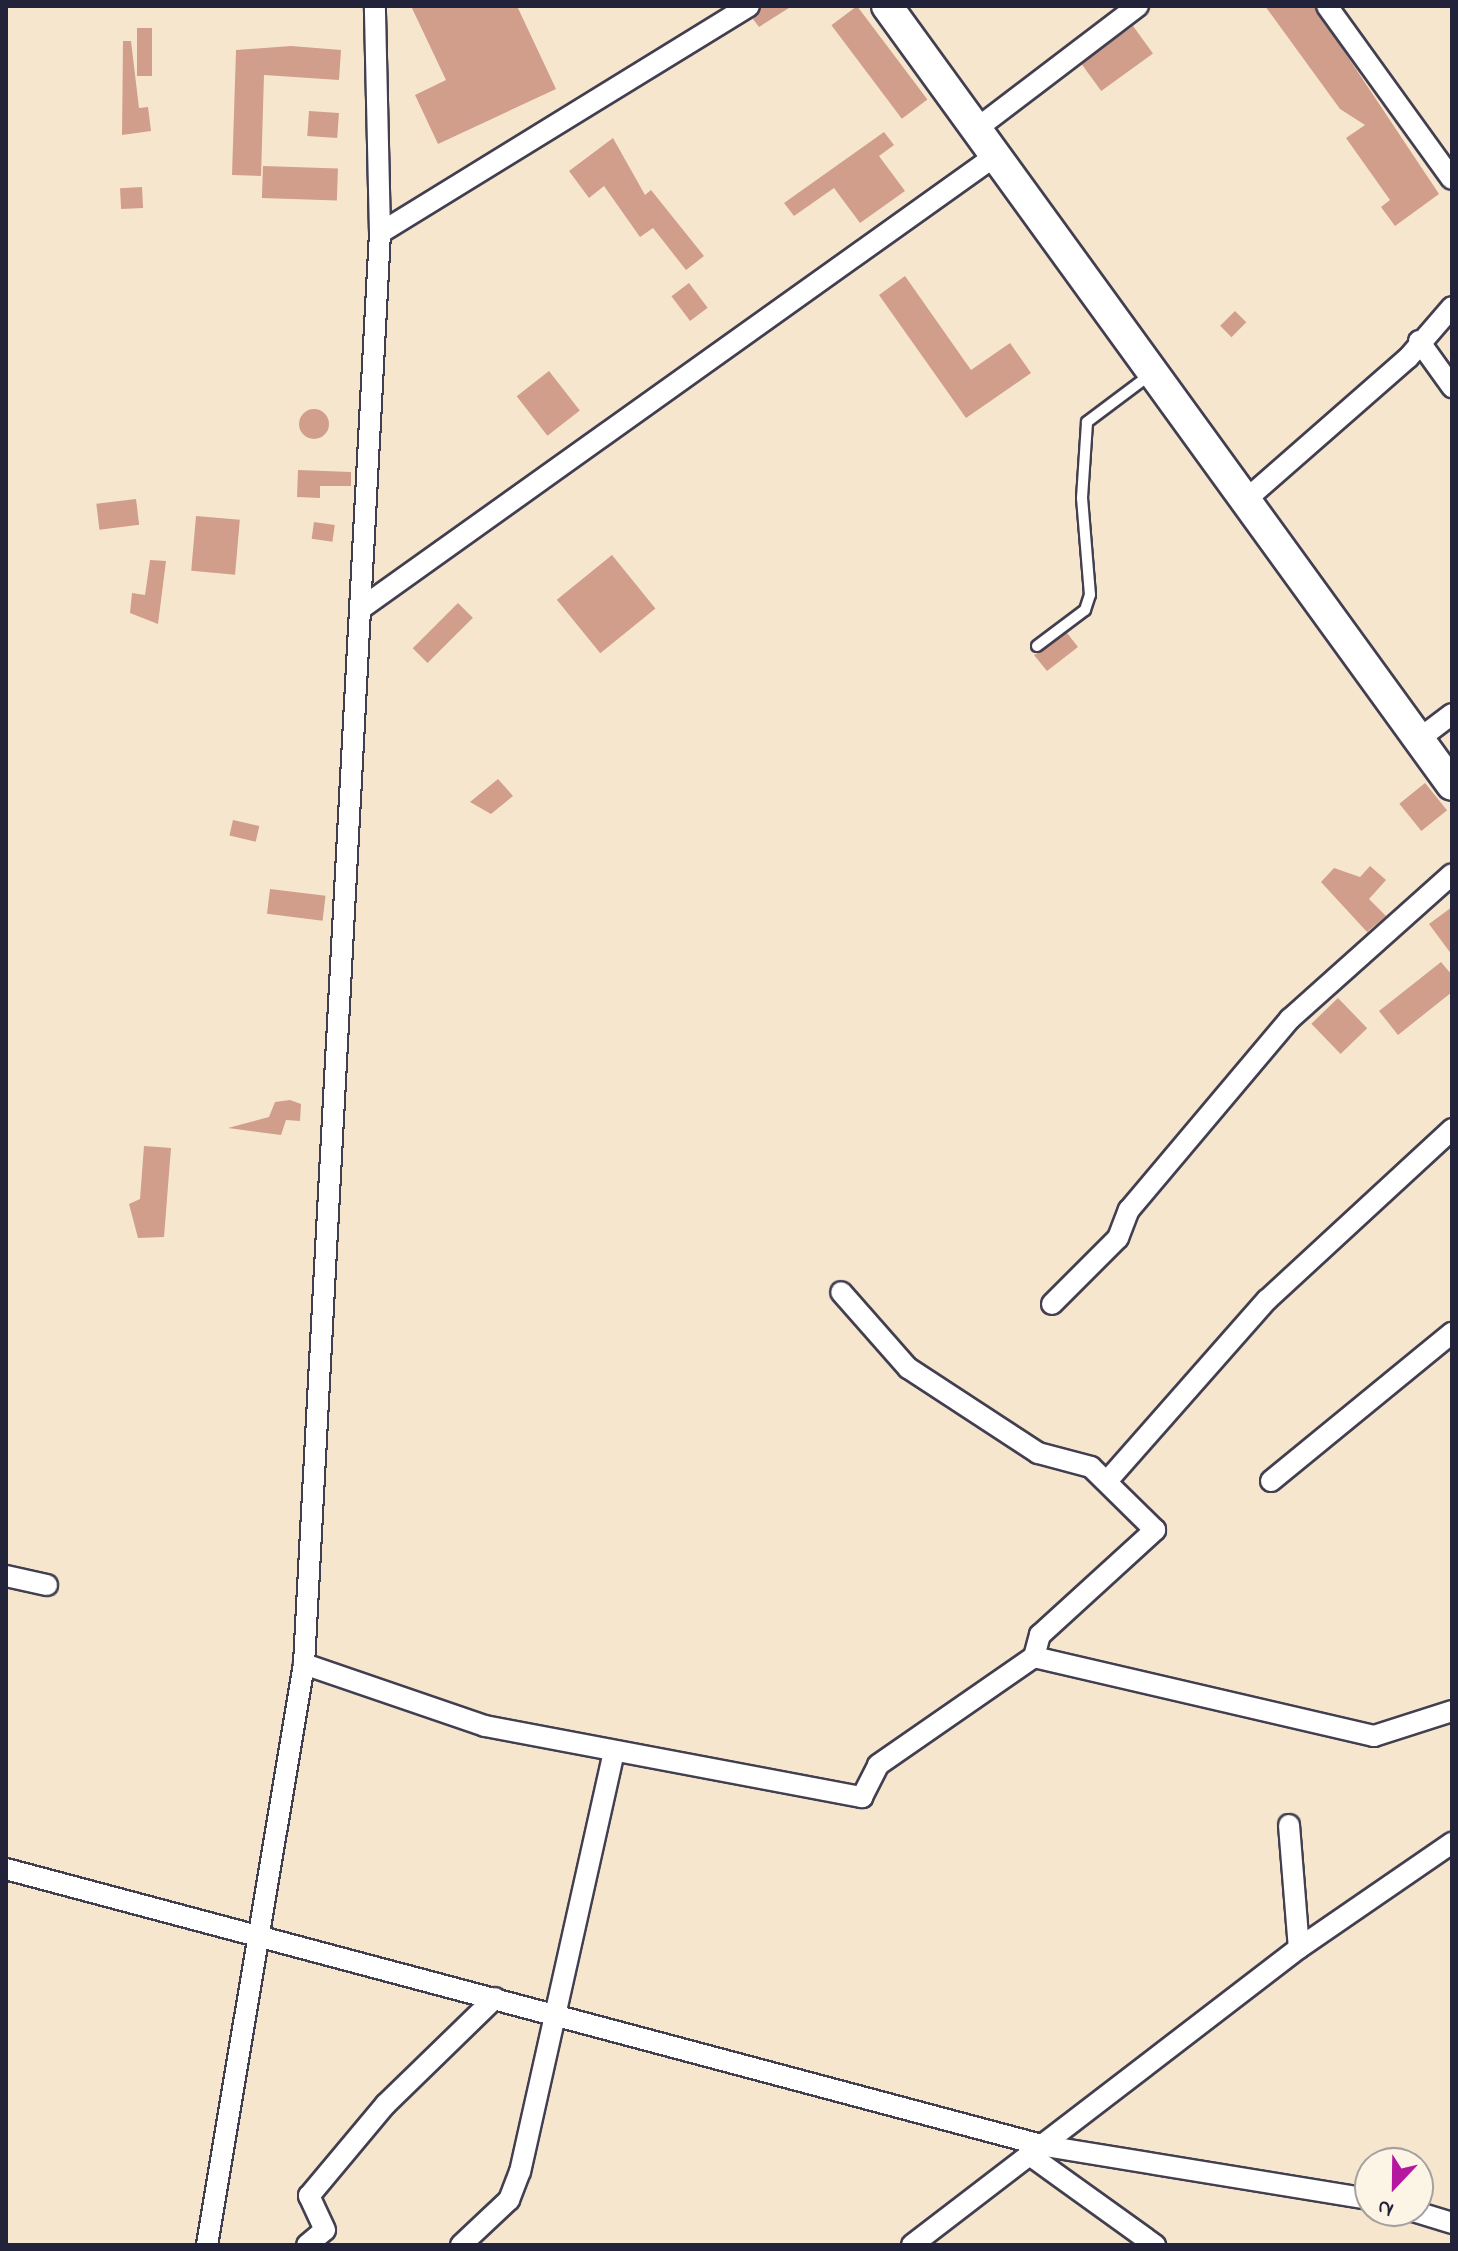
<!DOCTYPE html>
<html>
<head>
<meta charset="utf-8">
<style>
  body { margin:0 }
  #map { position:relative; width:1458px; height:2251px; overflow:hidden; background:#f7e6ce; font-family:"Indie Flower",sans-serif }
  div>[style] { position:absolute }
  .building>* { inset:0; background:#d19e8b; transform-origin:0 0 }
  .round { border-radius:50% }
  .roads { filter:drop-shadow(2px 0 #423f51) drop-shadow(-2px 0 #423f51) drop-shadow(0 2px #423f51) drop-shadow(0 -2px #423f51) }
  .lane>* { height:10px; margin:-5px; padding:0 5px; transform-origin:5px; border-radius:5px; background:#fff }
  .street>* { height:20px; margin:-10px; padding:0 10px; transform-origin:10px; border-radius:10px; background:#fff }
  .secondary>* { height:30px; margin:-15px; padding:0 15px; transform-origin:15px; border-radius:15px; background:#fff }
  span { translate:-50% -50%; white-space:nowrap; text-align:center; line-height:1.15; -webkit-text-stroke:6px #fcf5e5; paint-order:stroke }
  .frame { position:absolute; inset:0; border:8px solid #22223b; pointer-events:none }
  .north { position:absolute; left:1354px; top:2147px; width:80px; height:80px; box-sizing:border-box; background:#fcf5e5; border:2px solid #a5a1a1; border-radius:50%; rotate:202deg; font-size:22px; font-weight:700; line-height:32px; text-align:center; color:#22223b }
  .north::after { content:''; display:block; margin:auto; width:28px; height:36px; background:#b5179e; clip-path:polygon(50% 0,100% 100%,50% 72%,0 100%) }
</style>
</head>
<body>
<div id="map">
  <div class="building">
    <i style="clip-path:polygon(411px 6px,517px 6px,556px 89px,438px 144px,415px 95px,446px 80px)"></i>
    <i style="clip-path:polygon(762px 6px,792px 6px,759px 27px,753px 19px)"></i>
    <i style="left:857px;top:6px;width:117px;height:32px;rotate:53deg"></i>
    <i style="clip-path:polygon(1265px 6px,1314px 6px,1439px 194px,1395px 226px,1381px 207px,1390px 200px,1346px 138px,1365px 125px,1340px 109px)"></i>
    <i style="left:1133px;top:26px;width:34px;height:64px;rotate:54deg"></i>
    <i style="left:137px;top:28px;width:15px;height:48px"></i>
    <i style="clip-path:polygon(123px 41px,131px 41px,139px 108px,148px 107px,151px 131px,122px 135px)"></i>
    <i style="clip-path:polygon(291px 46px,341px 50px,339px 80px,264px 75px,261px 176px,232px 175px,236px 50px)"></i>
    <i style="left:309px;top:111px;width:30px;height:25px;rotate:4deg"></i>
    <i style="clip-path:polygon(884px 132px,894px 145px,879px 156px,905px 191px,860px 223px,834px 188px,794px 216px,784px 203px)"></i>
    <i style="clip-path:polygon(613px 138px,645px 195px,651px 190px,704px 256px,686px 270px,653px 228px,640px 237px,604px 186px,589px 198px,569px 171px)"></i>
    <i style="left:263px;top:166px;width:75px;height:32px;rotate:2deg"></i>
    <i style="left:142px;top:187px;width:21px;height:22px;rotate:87deg"></i>
    <i style="clip-path:polygon(905px 276px,971px 370px,1010px 343px,1031px 373px,966px 418px,879px 295px)"></i>
    <i style="left:689px;top:283px;width:31px;height:22px;rotate:53deg"></i>
    <i style="left:1235px;top:311px;width:16px;height:21px;rotate:45deg"></i>
    <i style="left:549px;top:371px;width:50px;height:41px;rotate:52deg"></i>
    <i class="round" style="left:299px;top:409px;width:30px;height:30px"></i>
    <i style="clip-path:polygon(298px 470px,351px 472px,351px 486px,320px 486px,320px 498px,297px 497px)"></i>
    <i style="left:136px;top:499px;width:26px;height:40px;rotate:83deg"></i>
    <i style="left:196px;top:516px;width:44px;height:55px;rotate:5deg"></i>
    <i style="left:314px;top:522px;width:21px;height:17px;rotate:8deg"></i>
    <i style="left:612px;top:555px;width:69px;height:71px;rotate:51deg"></i>
    <i style="clip-path:polygon(150px 560px,166px 561px,158px 624px,130px 613px,132px 593px,145px 595px)"></i>
    <i style="left:458px;top:603px;width:21px;height:64px;rotate:45deg"></i>
    <i style="clip-path:polygon(1067px 633px,1078px 647px,1047px 671px,1034px 655px)"></i>
    <i style="clip-path:polygon(498px 779px,513px 796px,491px 814px,470px 802px)"></i>
    <i style="left:1425px;top:783px;width:35px;height:33px;rotate:51deg"></i>
    <i style="left:233px;top:820px;width:27px;height:16px;rotate:13deg"></i>
    <i style="clip-path:polygon(1370px 866px,1386px 880px,1369px 899px,1386px 916px,1367px 932px,1321px 882px,1334px 868px,1360px 877px)"></i>
    <i style="left:270px;top:889px;width:56px;height:25px;rotate:7deg"></i>
    <i style="clip-path:polygon(1452px 907px,1452px 955px,1429px 924px)"></i>
    <i style="clip-path:polygon(1441px 962px,1452px 975px,1452px 992px,1398px 1035px,1379px 1011px)"></i>
    <i style="left:1338px;top:998px;width:42px;height:37px;rotate:46deg"></i>
    <i style="clip-path:polygon(290px 1100px,301px 1104px,300px 1121px,286px 1120px,281px 1135px,228px 1128px,269px 1117px,275px 1102px)"></i>
    <i style="clip-path:polygon(144px 1146px,171px 1148px,164px 1237px,138px 1238px,129px 1204px,140px 1199px)"></i>
  </div>
  <div class="roads">
    <div class="lane">
      <i style="left:1037px;top:646px;width:60px;rotate:-36.9deg"></i>
      <i style="left:1085px;top:610px;width:16px;rotate:-72deg"></i>
      <i style="left:1090px;top:595px;width:97px;rotate:-94.7deg"></i>
      <i style="left:1082px;top:498px;width:76px;rotate:-86.2deg"></i>
      <i style="left:1087px;top:422px;width:80px;rotate:-36.9deg"></i>
    </div>
    <div class="street">
      <i style="left:1327px;top:6px;width:213px;rotate:54.2deg"></i>
      <i style="left:975px;top:130px;width:205px;rotate:-37.3deg"></i>
      <i style="left:380px;top:233px;width:433px;rotate:-31.6deg"></i>
      <i style="left:1419px;top:341px;width:57px;rotate:54.3deg"></i>
      <i style="left:1249px;top:497px;width:211px;rotate:-41.2deg"></i>
      <i style="left:1408px;top:358px;width:67px;rotate:-49.2deg"></i>
      <i style="left:363px;top:607px;width:776px;rotate:-35.51deg"></i>
      <i style="left:1419px;top:739px;width:41px;rotate:-37.1deg"></i>
      <i style="left:1052px;top:1304px;width:93px;rotate:-45deg"></i>
      <i style="left:1118px;top:1238px;width:30px;rotate:-69deg"></i>
      <i style="left:1129px;top:1210px;width:250px;rotate:-49.9deg"></i>
      <i style="left:1290px;top:1019px;width:217px;rotate:-41.8deg"></i>
      <i style="left:1109px;top:1479px;width:239px;rotate:-48.6deg"></i>
      <i style="left:1267px;top:1300px;width:252px;rotate:-42.7deg"></i>
      <i style="left:1271px;top:1481px;width:234px;rotate:-39.3deg"></i>
      <i style="left:6px;top:1576px;width:42px;rotate:12.4deg"></i>
      <i style="left:1034px;top:1657px;width:349px;rotate:13.1deg"></i>
      <i style="left:1374px;top:1736px;width:82px;rotate:-17.8deg"></i>
      <i style="left:304px;top:1664px;width:1433px;rotate:-86.96deg"></i>
      <i style="left:380px;top:233px;width:227px;rotate:-91.3deg"></i>
      <i style="left:1289px;top:1825px;width:123px;rotate:85.4deg"></i>
      <i style="left:6px;top:1869px;width:1075px;rotate:14.93deg"></i>
      <i style="left:1045px;top:2146px;width:329px;rotate:9.3deg"></i>
      <i style="left:1031px;top:2156px;width:153px;rotate:35.7deg"></i>
      <i style="left:1413px;top:2211px;width:41px;rotate:17.1deg"></i>
      <i style="left:207px;top:2245px;width:589px;rotate:-80.52deg"></i>
      <i style="left:304px;top:1664px;width:191px;rotate:18.9deg"></i>
      <i style="left:485px;top:1726px;width:384px;rotate:10.7deg"></i>
      <i style="left:862px;top:1797px;width:36px;rotate:-63deg"></i>
      <i style="left:878px;top:1765px;width:190px;rotate:-34.7deg"></i>
      <i style="left:1034px;top:1657px;width:23px;rotate:-75deg"></i>
      <i style="left:1040px;top:1635px;width:156px;rotate:-42.4deg"></i>
      <i style="left:1155px;top:1530px;width:90px;rotate:-135.5deg"></i>
      <i style="left:1091px;top:1467px;width:55px;rotate:-165.2deg"></i>
      <i style="left:1038px;top:1453px;width:155px;rotate:-146.8deg"></i>
      <i style="left:908px;top:1368px;width:101px;rotate:-131.4deg"></i>
      <i style="left:307px;top:2245px;width:23px;rotate:-40deg"></i>
      <i style="left:325px;top:2230px;width:38px;rotate:-115deg"></i>
      <i style="left:309px;top:2196px;width:120px;rotate:-50.1deg"></i>
      <i style="left:386px;top:2104px;width:152px;rotate:-44.2deg"></i>
      <i style="left:461px;top:2245px;width:66px;rotate:-43.2deg"></i>
      <i style="left:509px;top:2200px;width:30px;rotate:-69deg"></i>
      <i style="left:520px;top:2172px;width:429px;rotate:-77.4deg"></i>
      <i style="left:912px;top:2245px;width:488px;rotate:-37.5deg"></i>
      <i style="left:1299px;top:1948px;width:186px;rotate:-34.5deg"></i>
    </div>
    <div class="secondary">
      <i style="left:887px;top:6px;width:962px;rotate:54.05deg"></i>
    </div>
  </div>
  <div class="frame"></div>
  <div class="north">N</div>
</div>
</body>
</html>
